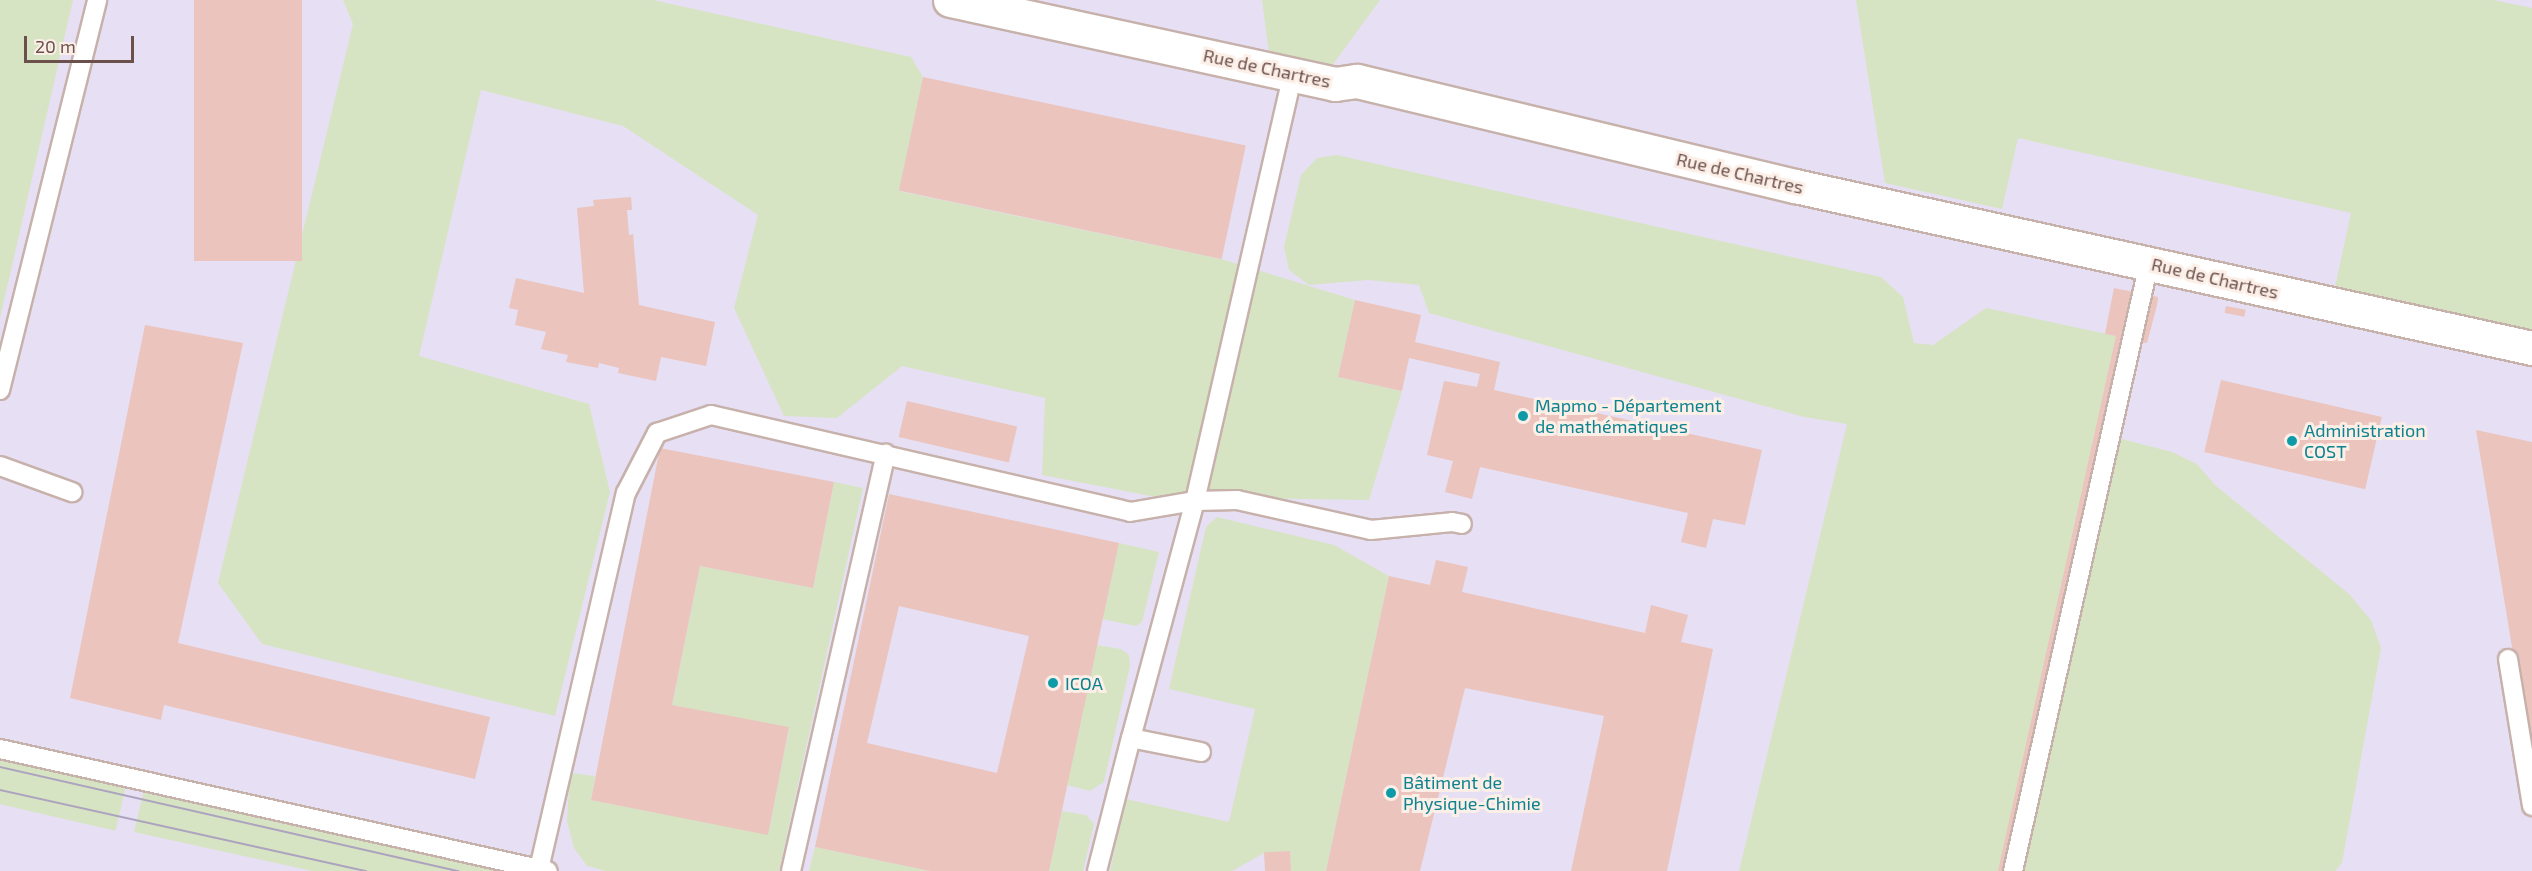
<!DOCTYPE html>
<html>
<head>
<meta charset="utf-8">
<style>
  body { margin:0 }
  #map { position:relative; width:2532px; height:871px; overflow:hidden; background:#f8eae2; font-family:"Exo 2",sans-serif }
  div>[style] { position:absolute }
  .education>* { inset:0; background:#e7dff4; transform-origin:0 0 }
  .green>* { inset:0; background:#d7e4c3; transform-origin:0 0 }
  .building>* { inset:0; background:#eac4bd; transform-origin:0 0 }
  .roads { filter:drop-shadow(2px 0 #c7b1ab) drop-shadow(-2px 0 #c7b1ab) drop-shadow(0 2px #c7b1ab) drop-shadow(0 -2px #c7b1ab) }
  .service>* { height:18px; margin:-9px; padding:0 9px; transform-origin:9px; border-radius:9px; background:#fff }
  .minor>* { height:33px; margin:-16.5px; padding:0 16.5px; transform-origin:16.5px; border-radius:16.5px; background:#fff }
  .tram>* { height:1.5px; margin:-0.75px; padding:0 0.75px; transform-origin:0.75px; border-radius:0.75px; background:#aca3bf }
  .dots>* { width:16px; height:16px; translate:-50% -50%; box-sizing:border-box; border:3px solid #fcefe7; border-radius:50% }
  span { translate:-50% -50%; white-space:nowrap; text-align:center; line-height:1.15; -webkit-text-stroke:6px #fcefe7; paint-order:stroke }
  .street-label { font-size:18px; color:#6c504c }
  .culture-label { font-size:18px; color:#0d838f }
  .left { translate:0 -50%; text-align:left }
  .scale { position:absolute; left:24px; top:36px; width:110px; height:27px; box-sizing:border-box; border:3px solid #6c504c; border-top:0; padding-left:8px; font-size:18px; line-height:21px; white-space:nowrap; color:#6c504c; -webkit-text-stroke:4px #fcefe7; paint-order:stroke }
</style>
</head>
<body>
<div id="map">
  <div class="education">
    <i style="left:0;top:0;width:2532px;height:871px"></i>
  </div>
  <div class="green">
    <i style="clip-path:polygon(0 0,73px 0,0 318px)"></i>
    <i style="clip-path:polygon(343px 0,653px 0,911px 57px,923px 77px,899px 191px,1221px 259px,1355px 300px,1338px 377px,1402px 391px,1369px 500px,1156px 497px,1042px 475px,1045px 398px,902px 366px,837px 418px,784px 416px,734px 308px,758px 215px,623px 126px,481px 90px,419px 356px,589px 404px,610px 492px,555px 716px,262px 644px,218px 583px,353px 24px)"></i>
    <i style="clip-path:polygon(1262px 0,1380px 0,1331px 67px,1269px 54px)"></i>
    <i style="clip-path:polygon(1856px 0,2493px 0,2532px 8px,2532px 331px,2335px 287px,2351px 213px,2018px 138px,2002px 209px,1885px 183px)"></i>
    <i style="clip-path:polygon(1337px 155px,1881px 277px,1903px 297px,1914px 343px,1933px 345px,1986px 308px,2116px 336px,2118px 438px,2172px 452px,2197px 464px,2215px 485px,2349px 594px,2371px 620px,2381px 648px,2342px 863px,2335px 871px,1739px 871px,1847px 424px,1804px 417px,1429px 313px,1419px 285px,1368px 280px,1309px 285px,1289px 270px,1284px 247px,1301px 175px,1317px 158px)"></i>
    <i style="clip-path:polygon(834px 482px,863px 488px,779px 871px,606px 871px,587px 866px,574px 848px,567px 821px,570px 773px,595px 776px,591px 800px,768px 834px,789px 728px,672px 705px,700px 566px,813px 588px)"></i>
    <i style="clip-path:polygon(1217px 517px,1334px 545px,1389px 576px,1326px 871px,1291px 871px,1290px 851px,1264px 853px,1232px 871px,1110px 871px,1126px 799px,1229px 822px,1255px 709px,1169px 689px,1206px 527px)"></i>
    <i style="clip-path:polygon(1119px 543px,1159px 552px,1142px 622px,1136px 626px,1102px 619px)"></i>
    <i style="clip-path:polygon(1096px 645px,1121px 649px,1129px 655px,1130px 666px,1104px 782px,1090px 791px,1067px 785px)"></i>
    <i style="left:0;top:758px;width:129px;height:45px;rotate:13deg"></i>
    <i style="clip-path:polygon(144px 790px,507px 871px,312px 871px,134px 832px)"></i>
    <i style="clip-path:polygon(1062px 811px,1086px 815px,1094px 824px,1083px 871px,1049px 871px)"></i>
    <i style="clip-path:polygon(815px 847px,930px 871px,809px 871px)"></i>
  </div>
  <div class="building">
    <i style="left:194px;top:0;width:108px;height:261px"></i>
    <i style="left:923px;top:77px;width:330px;height:116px;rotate:12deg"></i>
    <i style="clip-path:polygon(631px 197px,632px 210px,627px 210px,629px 235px,633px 234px,639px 305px,715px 322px,706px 366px,661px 357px,656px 381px,618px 373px,619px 368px,599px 363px,598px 368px,566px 362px,568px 355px,541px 349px,546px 332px,515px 325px,518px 310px,509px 308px,516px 278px,584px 293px,577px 208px,594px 206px,593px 200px)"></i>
    <i style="clip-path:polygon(2114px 288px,2158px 297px,2157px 305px,2147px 343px,2139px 342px,2023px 871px,1998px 871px,2116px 336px,2105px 334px)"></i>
    <i style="clip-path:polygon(1355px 300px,1421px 315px,1415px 342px,1500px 362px,1494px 390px,1762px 450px,1745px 525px,1713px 519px,1706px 548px,1681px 542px,1688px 513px,1480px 467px,1472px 499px,1445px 492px,1453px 461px,1427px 455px,1444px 381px,1477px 387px,1480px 374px,1409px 358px,1402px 391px,1338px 377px)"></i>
    <i style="left:2226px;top:306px;width:20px;height:7px;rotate:11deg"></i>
    <i style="clip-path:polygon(145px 325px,243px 343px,178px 643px,490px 717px,475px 779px,164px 705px,161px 720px,70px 698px)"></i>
    <i style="left:2221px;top:380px;width:165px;height:74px;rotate:13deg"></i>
    <i style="left:907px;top:401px;width:113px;height:37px;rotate:13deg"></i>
    <i style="clip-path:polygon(2476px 430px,2532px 442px,2532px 752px,2527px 737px)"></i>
    <i style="clip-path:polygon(660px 448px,834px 482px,813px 588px,700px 566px,672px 705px,789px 727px,768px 835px,591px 800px)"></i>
    <i style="clip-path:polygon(evenodd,889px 494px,1119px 543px,1049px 871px,930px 871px,815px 847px,889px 494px,899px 606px,1029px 636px,997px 773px,867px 743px,899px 606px)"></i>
    <i style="clip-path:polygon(1436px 560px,1468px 567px,1462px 592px,1645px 633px,1651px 605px,1688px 615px,1681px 642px,1713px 649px,1667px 871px,1571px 871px,1604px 716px,1465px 688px,1420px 871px,1326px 871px,1389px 576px,1430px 585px)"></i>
    <i style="left:1290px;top:851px;width:20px;height:26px;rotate:87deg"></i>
  </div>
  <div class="roads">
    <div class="service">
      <i style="left:0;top:390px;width:402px;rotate:-76deg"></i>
      <i style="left:0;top:466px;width:77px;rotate:19.9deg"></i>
      <i style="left:2508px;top:659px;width:149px;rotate:80.7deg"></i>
      <i style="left:0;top:749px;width:561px;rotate:12.55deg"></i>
      <i style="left:1201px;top:752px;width:71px;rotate:-168.7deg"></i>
      <i style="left:1131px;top:738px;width:245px;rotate:-74.9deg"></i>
      <i style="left:1195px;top:501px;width:420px;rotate:-77.1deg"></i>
      <i style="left:539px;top:869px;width:386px;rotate:-77deg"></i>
      <i style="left:626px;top:493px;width:68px;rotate:-62.7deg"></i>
      <i style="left:657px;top:433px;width:57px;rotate:-18.4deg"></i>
      <i style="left:711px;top:415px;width:430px;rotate:13deg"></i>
      <i style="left:1130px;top:512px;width:66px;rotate:-9.6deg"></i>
      <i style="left:1195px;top:501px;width:42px;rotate:-1.4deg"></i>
      <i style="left:1237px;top:500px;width:137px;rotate:12.6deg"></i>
      <i style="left:1371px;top:530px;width:81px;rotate:-5.6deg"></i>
      <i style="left:1452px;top:522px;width:10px;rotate:11deg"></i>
      <i style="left:791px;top:871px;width:428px;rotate:-77.2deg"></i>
      <i style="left:1097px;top:871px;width:137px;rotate:-75.7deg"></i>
      <i style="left:2013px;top:871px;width:623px;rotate:-77.39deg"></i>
    </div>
    <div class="minor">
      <i style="left:950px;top:0;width:394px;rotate:12.3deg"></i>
      <i style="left:1335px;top:84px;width:22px;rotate:-8deg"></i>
      <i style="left:1357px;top:81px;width:450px;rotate:13.5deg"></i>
      <i style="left:1795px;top:186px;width:755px;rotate:12.4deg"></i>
    </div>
  </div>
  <div class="tram">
    <i style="left:0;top:767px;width:470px;rotate:12.8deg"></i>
    <i style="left:0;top:790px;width:375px;rotate:12.5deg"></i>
  </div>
  <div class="dots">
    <i style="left:1523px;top:416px;background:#0f9aa8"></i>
    <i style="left:2292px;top:441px;background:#0f9aa8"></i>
    <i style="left:1053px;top:683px;background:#0f9aa8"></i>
    <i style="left:1391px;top:793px;background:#0f9aa8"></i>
  </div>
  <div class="street-label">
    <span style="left:1267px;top:68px;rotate:12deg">Rue de Chartres</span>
    <span style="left:1740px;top:173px;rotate:13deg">Rue de Chartres</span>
    <span style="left:2215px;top:278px;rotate:13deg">Rue de Chartres</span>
  </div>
  <div class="culture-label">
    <span class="left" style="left:1535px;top:416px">Mapmo - Département<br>de mathématiques</span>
    <span class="left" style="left:2304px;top:441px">Administration<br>COST</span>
    <span class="left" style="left:1065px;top:683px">ICOA</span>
    <span class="left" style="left:1403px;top:793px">Bâtiment de<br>Physique-Chimie</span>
  </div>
  <div class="scale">20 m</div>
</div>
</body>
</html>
